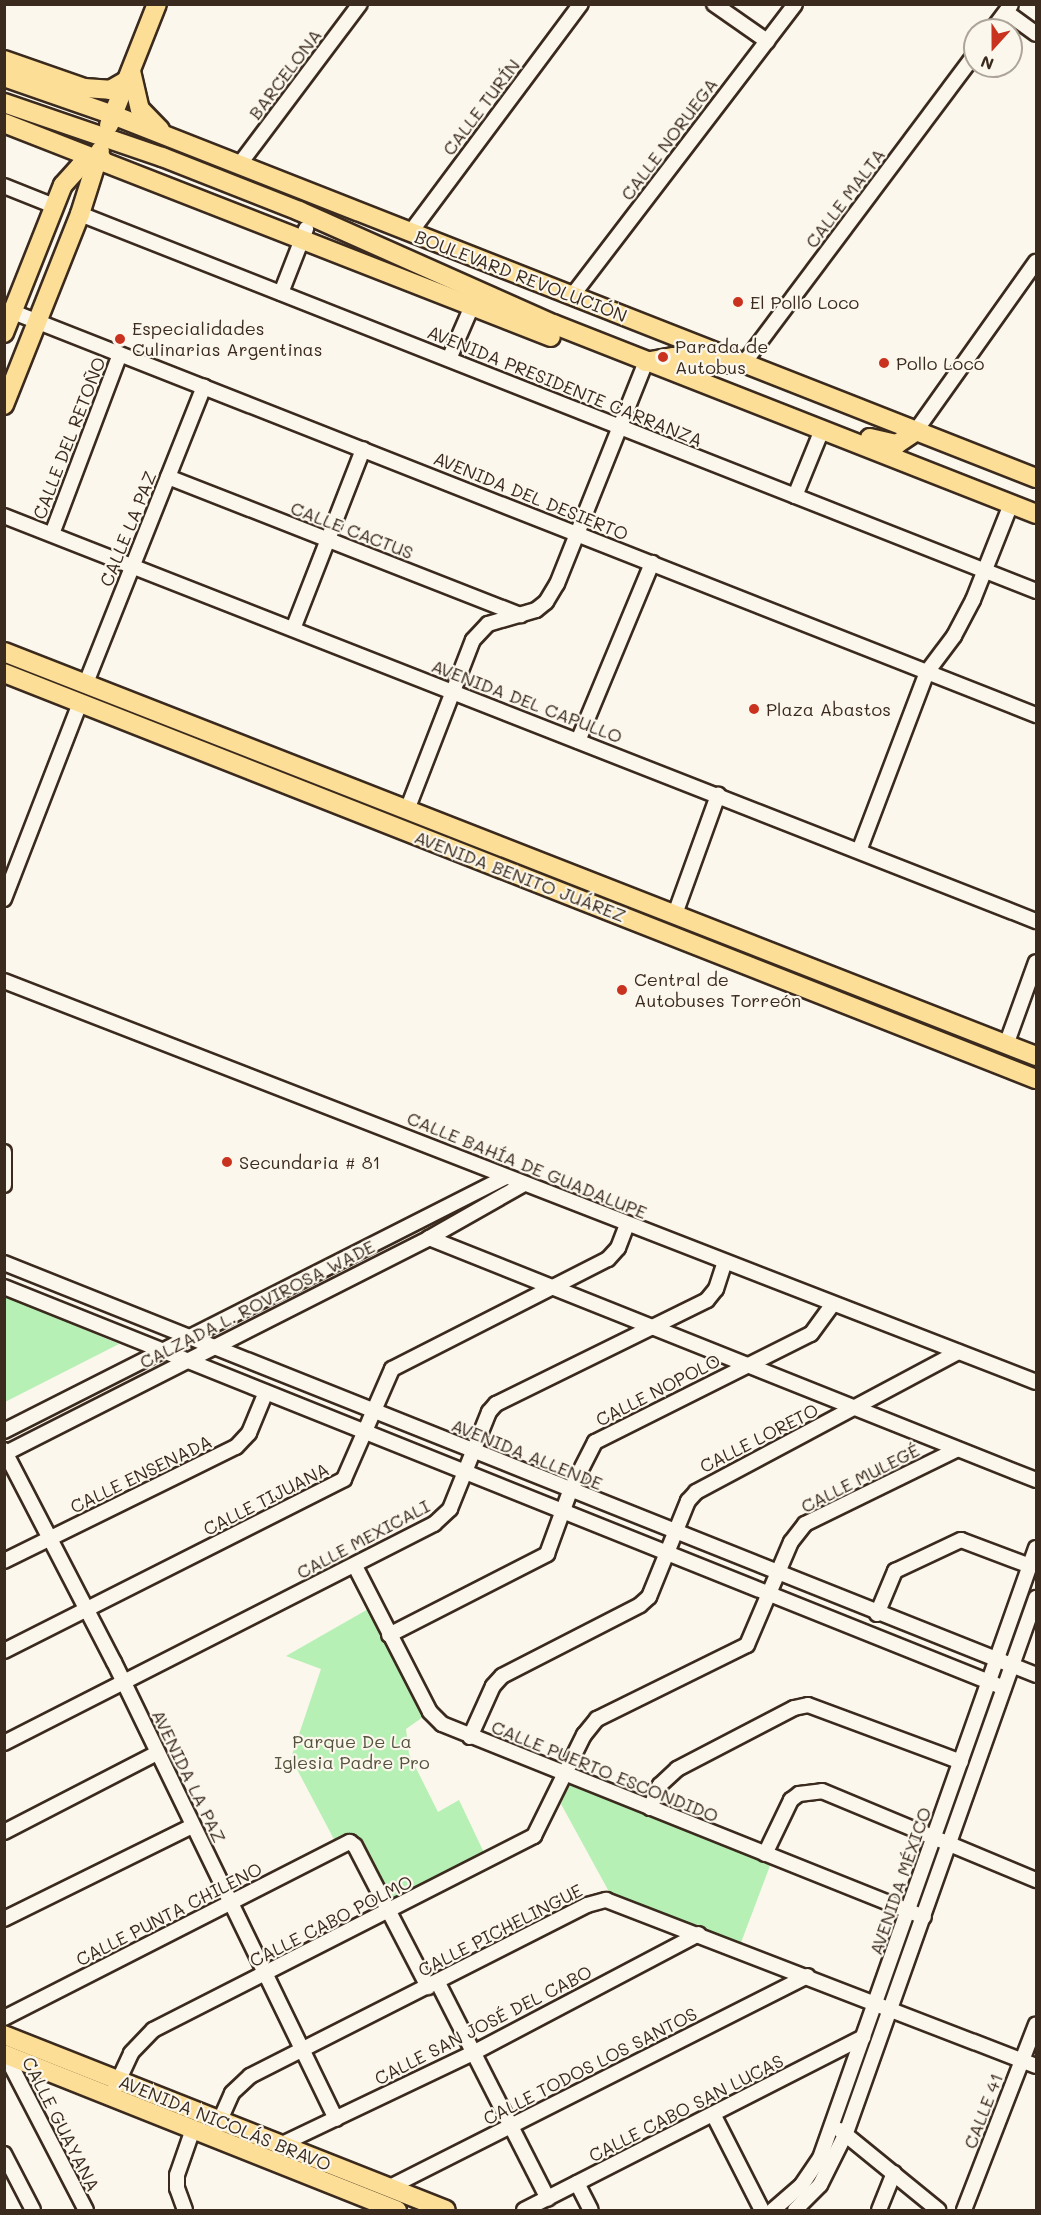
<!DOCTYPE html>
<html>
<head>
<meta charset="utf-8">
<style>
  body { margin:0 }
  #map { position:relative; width:1041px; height:2215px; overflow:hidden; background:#fbf7ec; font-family:Mali,sans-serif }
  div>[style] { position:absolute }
  .green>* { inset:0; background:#b6f0b4 }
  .roads { filter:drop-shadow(2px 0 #3b2a1e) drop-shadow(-2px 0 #3b2a1e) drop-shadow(0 2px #3b2a1e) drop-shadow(0 -2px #3b2a1e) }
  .minor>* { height:14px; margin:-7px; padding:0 7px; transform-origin:7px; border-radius:7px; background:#fbf7ec }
  .major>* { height:18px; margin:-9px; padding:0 9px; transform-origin:9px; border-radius:9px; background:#fcde96 }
  .dots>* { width:16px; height:16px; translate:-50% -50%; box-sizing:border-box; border:3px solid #fbf7ec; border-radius:50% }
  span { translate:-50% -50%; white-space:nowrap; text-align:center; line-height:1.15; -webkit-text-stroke:4.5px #fbf7ec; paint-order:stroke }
  .street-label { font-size:18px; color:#3b2a1e }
  .poi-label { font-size:18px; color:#3b2a1e }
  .left { translate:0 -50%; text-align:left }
  .park-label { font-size:18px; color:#54523c }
  .frame { position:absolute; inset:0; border:6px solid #3b2a1e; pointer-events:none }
  .north { position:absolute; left:963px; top:18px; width:60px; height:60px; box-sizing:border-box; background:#fbf7ec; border:2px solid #aea59a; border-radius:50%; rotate:201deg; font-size:16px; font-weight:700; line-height:24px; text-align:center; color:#3b2a1e }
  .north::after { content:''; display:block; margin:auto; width:21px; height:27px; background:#c8321e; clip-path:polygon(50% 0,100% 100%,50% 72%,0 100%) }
</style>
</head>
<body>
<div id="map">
  <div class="green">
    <i style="clip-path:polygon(5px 1296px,119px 1344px,5px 1402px)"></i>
    <i style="clip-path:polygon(370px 1608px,423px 1717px,406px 1729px,409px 1754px,438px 1812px,459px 1800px,487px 1859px,391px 1910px,354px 1837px,336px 1843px,291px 1758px,321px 1669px,286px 1656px)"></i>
    <i style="clip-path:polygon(569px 1785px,771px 1863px,739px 1948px,613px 1899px,561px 1804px)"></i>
  </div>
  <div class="roads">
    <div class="minor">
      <i style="left:714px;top:4px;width:65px;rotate:34.9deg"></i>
      <i style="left:1006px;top:12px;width:37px;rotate:36deg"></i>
      <i style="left:992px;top:30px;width:31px;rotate:-53deg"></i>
      <i style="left:239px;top:165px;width:201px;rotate:-53.1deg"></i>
      <i style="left:4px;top:186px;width:54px;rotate:21.8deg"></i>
      <i style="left:80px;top:214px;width:1028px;rotate:21.52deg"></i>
      <i style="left:410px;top:233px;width:286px;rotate:-53.3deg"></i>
      <i style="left:281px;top:293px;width:69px;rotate:-68.7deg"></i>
      <i style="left:572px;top:296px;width:367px;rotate:-52.6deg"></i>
      <i style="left:13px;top:312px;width:1100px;rotate:21.5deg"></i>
      <i style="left:449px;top:359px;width:58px;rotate:-66.5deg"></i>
      <i style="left:744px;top:363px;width:386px;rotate:-53.2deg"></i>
      <i style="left:915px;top:432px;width:209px;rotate:-54.6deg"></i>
      <i style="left:168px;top:477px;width:379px;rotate:21.4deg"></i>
      <i style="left:795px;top:496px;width:71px;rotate:-67.8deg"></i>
      <i style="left:4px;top:516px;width:1109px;rotate:21.43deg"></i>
      <i style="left:52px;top:534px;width:192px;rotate:-69.3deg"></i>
      <i style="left:293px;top:629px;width:193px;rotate:-68.7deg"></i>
      <i style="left:86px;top:683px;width:319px;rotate:-68.3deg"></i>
      <i style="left:578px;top:741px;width:193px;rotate:-67.4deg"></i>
      <i style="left:407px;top:810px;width:182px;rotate:-68.8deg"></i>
      <i style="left:473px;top:640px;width:22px;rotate:-47deg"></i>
      <i style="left:488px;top:624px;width:50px;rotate:-16.3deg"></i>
      <i style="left:536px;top:610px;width:13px;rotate:-39deg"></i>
      <i style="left:546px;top:602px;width:21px;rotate:-59deg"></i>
      <i style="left:557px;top:584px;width:239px;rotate:-68.2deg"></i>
      <i style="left:859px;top:851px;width:191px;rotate:-69.2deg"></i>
      <i style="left:927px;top:672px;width:45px;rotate:-53.1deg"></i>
      <i style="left:954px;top:636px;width:41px;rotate:-62.2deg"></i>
      <i style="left:973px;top:600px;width:103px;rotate:-68.4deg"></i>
      <i style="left:4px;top:899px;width:210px;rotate:-68.8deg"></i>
      <i style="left:675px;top:914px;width:127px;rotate:-70.1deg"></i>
      <i style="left:4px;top:981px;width:1107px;rotate:21.23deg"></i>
      <i style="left:1006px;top:1045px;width:88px;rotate:-70.1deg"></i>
      <i style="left:4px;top:1152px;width:33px;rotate:90deg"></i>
      <i style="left:429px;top:1238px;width:653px;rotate:21.74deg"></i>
      <i style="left:4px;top:1263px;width:1111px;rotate:21.76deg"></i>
      <i style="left:4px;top:1287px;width:1077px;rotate:21.85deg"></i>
      <i style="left:4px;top:1431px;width:563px;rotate:-26.84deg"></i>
      <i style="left:4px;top:1450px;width:239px;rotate:62.6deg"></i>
      <i style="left:114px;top:1662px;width:508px;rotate:64.09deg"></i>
      <i style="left:4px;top:1454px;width:477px;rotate:-26.9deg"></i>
      <i style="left:429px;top:1238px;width:109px;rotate:-29.6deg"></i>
      <i style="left:4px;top:1561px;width:258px;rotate:-26.2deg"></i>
      <i style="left:236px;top:1447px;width:19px;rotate:-47deg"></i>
      <i style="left:249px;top:1433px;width:44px;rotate:-67.5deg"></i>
      <i style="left:355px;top:1566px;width:164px;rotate:62.8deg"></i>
      <i style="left:430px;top:1712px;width:17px;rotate:45deg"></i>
      <i style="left:442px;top:1724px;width:519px;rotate:21.82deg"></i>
      <i style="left:877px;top:1614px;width:47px;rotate:-67.3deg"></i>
      <i style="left:895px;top:1571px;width:73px;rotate:-25.2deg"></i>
      <i style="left:961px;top:1540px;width:74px;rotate:20.6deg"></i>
      <i style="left:389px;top:1635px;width:178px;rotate:-27.1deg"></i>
      <i style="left:547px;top:1554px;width:67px;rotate:-69.9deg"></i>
      <i style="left:570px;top:1491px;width:55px;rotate:-63deg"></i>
      <i style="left:595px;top:1442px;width:241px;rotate:-26.6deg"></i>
      <i style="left:811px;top:1334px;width:37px;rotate:-54deg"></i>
      <i style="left:4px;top:1651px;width:381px;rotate:-26.8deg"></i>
      <i style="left:344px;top:1479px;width:120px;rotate:-66.4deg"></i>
      <i style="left:392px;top:1369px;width:242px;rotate:-27deg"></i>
      <i style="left:608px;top:1259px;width:15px;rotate:-48deg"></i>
      <i style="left:618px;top:1248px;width:26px;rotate:-69deg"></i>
      <i style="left:470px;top:1737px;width:56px;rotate:-65.7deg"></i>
      <i style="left:493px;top:1686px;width:13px;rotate:-48deg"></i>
      <i style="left:502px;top:1676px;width:155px;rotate:-27.2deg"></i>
      <i style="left:640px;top:1605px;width:12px;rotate:-42deg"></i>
      <i style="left:649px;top:1597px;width:104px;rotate:-67.9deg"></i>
      <i style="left:688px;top:1501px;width:12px;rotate:-48deg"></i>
      <i style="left:696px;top:1492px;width:297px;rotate:-28.1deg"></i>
      <i style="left:4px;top:1743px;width:483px;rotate:-27deg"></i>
      <i style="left:434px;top:1524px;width:22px;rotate:-43deg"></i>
      <i style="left:450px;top:1509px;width:105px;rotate:-68.1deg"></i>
      <i style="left:489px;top:1412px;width:11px;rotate:-49deg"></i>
      <i style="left:496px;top:1404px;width:235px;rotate:-26.2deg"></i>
      <i style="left:707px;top:1300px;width:14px;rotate:-51deg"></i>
      <i style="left:716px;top:1289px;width:28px;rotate:-72deg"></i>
      <i style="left:650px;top:1808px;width:25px;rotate:-67deg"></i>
      <i style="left:660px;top:1785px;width:23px;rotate:-43deg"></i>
      <i style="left:677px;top:1769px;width:132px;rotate:-27.5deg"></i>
      <i style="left:794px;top:1708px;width:14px;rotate:-12deg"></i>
      <i style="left:808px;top:1705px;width:163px;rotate:20.4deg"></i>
      <i style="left:4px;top:1832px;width:172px;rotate:-27.3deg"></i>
      <i style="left:765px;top:1854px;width:60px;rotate:-64.3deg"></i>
      <i style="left:791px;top:1800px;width:10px;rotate:-37deg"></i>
      <i style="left:799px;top:1794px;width:23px;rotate:-7deg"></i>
      <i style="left:822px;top:1791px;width:232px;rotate:22.6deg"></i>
      <i style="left:4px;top:1919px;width:210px;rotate:-26.3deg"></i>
      <i style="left:438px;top:1983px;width:242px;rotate:63deg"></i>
      <i style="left:4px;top:2018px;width:388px;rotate:-27deg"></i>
      <i style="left:350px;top:1842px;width:6px;rotate:39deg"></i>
      <i style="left:355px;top:1846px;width:159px;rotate:62.6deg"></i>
      <i style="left:5px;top:2054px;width:176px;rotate:62.6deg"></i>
      <i style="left:115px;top:2088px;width:38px;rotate:-65deg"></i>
      <i style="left:131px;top:2053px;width:32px;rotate:-46deg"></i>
      <i style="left:153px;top:2030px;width:428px;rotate:-27deg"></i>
      <i style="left:534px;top:1836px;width:113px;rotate:-63.7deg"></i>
      <i style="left:584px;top:1735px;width:21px;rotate:-51deg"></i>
      <i style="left:597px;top:1719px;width:167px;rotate:-26.3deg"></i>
      <i style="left:747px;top:1645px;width:112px;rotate:-66.9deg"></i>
      <i style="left:791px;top:1542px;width:23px;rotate:-52deg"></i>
      <i style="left:805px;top:1524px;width:168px;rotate:-26.1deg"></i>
      <i style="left:713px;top:2114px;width:108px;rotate:63deg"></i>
      <i style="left:217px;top:2127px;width:37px;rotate:-66deg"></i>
      <i style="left:232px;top:2093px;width:25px;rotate:-43deg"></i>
      <i style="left:250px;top:2076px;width:378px;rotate:-26.9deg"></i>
      <i style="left:587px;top:1905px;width:20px;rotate:-15deg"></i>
      <i style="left:606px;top:1900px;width:461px;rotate:21.1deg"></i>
      <i style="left:840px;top:2130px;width:127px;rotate:39.2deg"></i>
      <i style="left:280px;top:2145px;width:214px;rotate:-25.5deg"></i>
      <i style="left:473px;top:2053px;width:255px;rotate:-27.8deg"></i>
      <i style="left:4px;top:2154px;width:63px;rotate:62.6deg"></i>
      <i style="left:577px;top:2183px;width:30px;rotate:63deg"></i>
      <i style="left:388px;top:2188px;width:470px;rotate:-26.8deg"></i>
      <i style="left:185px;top:2210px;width:23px;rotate:-110deg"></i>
      <i style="left:177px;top:2188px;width:13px;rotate:-90deg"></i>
      <i style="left:177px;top:2175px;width:49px;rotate:-70.8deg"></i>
      <i style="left:524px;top:2210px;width:381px;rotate:-27deg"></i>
      <i style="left:773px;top:2210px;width:37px;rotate:-41deg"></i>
      <i style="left:801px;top:2186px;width:34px;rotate:-56deg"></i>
      <i style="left:820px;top:2158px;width:647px;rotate:-70.5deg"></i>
      <i style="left:795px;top:2210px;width:35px;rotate:-45deg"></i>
      <i style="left:820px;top:2185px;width:58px;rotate:-63.4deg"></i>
      <i style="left:846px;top:2133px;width:568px;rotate:-70.45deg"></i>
      <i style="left:879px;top:2210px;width:40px;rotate:-68deg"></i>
      <i style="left:964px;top:2210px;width:199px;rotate:-68.8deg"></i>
    </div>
    <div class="major">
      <i style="left:4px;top:60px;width:85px;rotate:19.3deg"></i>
      <i style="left:84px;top:88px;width:26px;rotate:4deg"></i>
      <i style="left:110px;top:90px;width:20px;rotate:-30deg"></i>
      <i style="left:131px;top:71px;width:39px;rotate:77deg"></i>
      <i style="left:140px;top:109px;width:29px;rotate:46deg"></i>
      <i style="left:4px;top:77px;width:115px;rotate:19.2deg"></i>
      <i style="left:113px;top:115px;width:992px;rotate:21.47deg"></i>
      <i style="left:4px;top:103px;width:167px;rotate:18.9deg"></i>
      <i style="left:162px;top:157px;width:147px;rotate:21.5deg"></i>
      <i style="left:299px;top:211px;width:278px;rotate:24deg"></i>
      <i style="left:553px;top:324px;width:519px;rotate:21.47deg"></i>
      <i style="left:4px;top:123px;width:587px;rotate:21.37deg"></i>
      <i style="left:109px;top:125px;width:130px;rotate:-68.4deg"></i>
      <i style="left:4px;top:333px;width:159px;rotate:-68.3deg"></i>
      <i style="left:63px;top:185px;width:25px;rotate:-48deg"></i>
      <i style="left:80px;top:166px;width:23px;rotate:-18deg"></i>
      <i style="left:645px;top:362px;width:29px;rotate:-10deg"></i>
      <i style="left:674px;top:357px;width:53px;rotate:7.5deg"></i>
      <i style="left:4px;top:405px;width:206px;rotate:-68.3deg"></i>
      <i style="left:80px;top:214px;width:66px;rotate:-72.4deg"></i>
      <i style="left:870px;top:438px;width:28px;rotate:13deg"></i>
      <i style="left:897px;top:444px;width:22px;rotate:-34deg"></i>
      <i style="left:4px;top:652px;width:1108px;rotate:21.38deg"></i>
      <i style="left:4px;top:673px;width:1109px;rotate:21.48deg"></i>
      <i style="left:4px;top:2035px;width:475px;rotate:21.6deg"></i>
      <i style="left:4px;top:2054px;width:423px;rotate:21.7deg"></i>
    </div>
  </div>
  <div class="dots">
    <i style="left:738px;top:302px;background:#c8321e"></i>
    <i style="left:120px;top:339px;background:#c8321e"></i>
    <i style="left:663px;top:357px;background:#c8321e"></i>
    <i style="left:884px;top:363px;background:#c8321e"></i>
    <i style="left:754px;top:709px;background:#c8321e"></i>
    <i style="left:622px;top:990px;background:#c8321e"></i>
    <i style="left:227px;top:1162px;background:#c8321e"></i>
  </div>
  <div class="street-label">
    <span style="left:285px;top:74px;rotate:-53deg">BARCELONA</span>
    <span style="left:481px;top:107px;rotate:-53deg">CALLE TURÍN</span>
    <span style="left:669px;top:139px;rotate:-53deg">CALLE NORUEGA</span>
    <span style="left:845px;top:198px;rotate:-53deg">CALLE MALTA</span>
    <span style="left:521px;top:276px;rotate:21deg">BOULEVARD REVOLUCIÓN</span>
    <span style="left:565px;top:386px;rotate:22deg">AVENIDA PRESIDENTE CARRANZA</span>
    <span style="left:69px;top:438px;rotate:-69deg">CALLE DEL RETOÑO</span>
    <span style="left:531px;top:496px;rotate:22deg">AVENIDA DEL DESIERTO</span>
    <span style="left:128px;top:529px;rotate:-68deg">CALLE LA PAZ</span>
    <span style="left:352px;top:530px;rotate:21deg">CALLE CACTUS</span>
    <span style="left:527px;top:701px;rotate:21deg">AVENIDA DEL CAPULLO</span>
    <span style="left:520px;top:876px;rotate:21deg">AVENIDA BENITO JUÁREZ</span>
    <span style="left:527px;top:1165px;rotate:22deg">CALLE BAHÍA DE GUADALUPE</span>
    <span style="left:257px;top:1304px;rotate:-27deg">CALZADA L. ROVIROSA WADE</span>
    <span style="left:658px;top:1390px;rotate:-27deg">CALLE NOPOLO</span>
    <span style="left:759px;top:1438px;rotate:-27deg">CALLE LORETO</span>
    <span style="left:527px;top:1454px;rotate:22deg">AVENIDA ALLENDE</span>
    <span style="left:141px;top:1474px;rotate:-26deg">CALLE ENSENADA</span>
    <span style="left:860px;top:1478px;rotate:-27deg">CALLE MULEGÉ</span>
    <span style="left:266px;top:1499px;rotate:-27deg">CALLE TIJUANA</span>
    <span style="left:363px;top:1539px;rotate:-28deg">CALLE MEXICALI</span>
    <span style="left:605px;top:1771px;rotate:22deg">CALLE PUERTO ESCONDIDO</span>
    <span style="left:189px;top:1776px;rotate:64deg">AVENIDA LA PAZ</span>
    <span style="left:900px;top:1881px;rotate:-71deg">AVENIDA MÉXICO</span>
    <span style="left:169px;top:1914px;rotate:-27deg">CALLE PUNTA CHILENO</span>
    <span style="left:331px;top:1921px;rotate:-27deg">CALLE CABO POLMO</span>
    <span style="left:500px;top:1930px;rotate:-27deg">CALLE PICHELINGUE</span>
    <span style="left:483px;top:2025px;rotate:-27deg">CALLE SAN JOSÉ DEL CABO</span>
    <span style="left:590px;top:2066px;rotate:-27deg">CALLE TODOS LOS SANTOS</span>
    <span style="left:686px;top:2108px;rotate:-27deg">CALLE CABO SAN LUCAS</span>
    <span style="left:983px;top:2111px;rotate:-69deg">CALLE 41</span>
    <span style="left:225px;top:2123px;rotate:22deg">AVENIDA NICOLÁS BRAVO</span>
    <span style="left:61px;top:2124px;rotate:63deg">CALLE GUAYANA</span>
  </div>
  <div class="poi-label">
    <span class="left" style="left:750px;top:302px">El Pollo Loco</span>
    <span class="left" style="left:132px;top:339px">Especialidades<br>Culinarias Argentinas</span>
    <span class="left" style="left:675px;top:357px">Parada de<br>Autobus</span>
    <span class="left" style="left:896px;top:363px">Pollo Loco</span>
    <span class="left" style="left:766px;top:709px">Plaza Abastos</span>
    <span class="left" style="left:634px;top:990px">Central de<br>Autobuses Torreón</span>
    <span class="left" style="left:239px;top:1162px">Secundaria # 81</span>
  </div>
  <div class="park-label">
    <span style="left:352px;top:1752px">Parque De La<br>Iglesia Padre Pro</span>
  </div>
  <div class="frame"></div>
  <div class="north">N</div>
</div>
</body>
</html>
